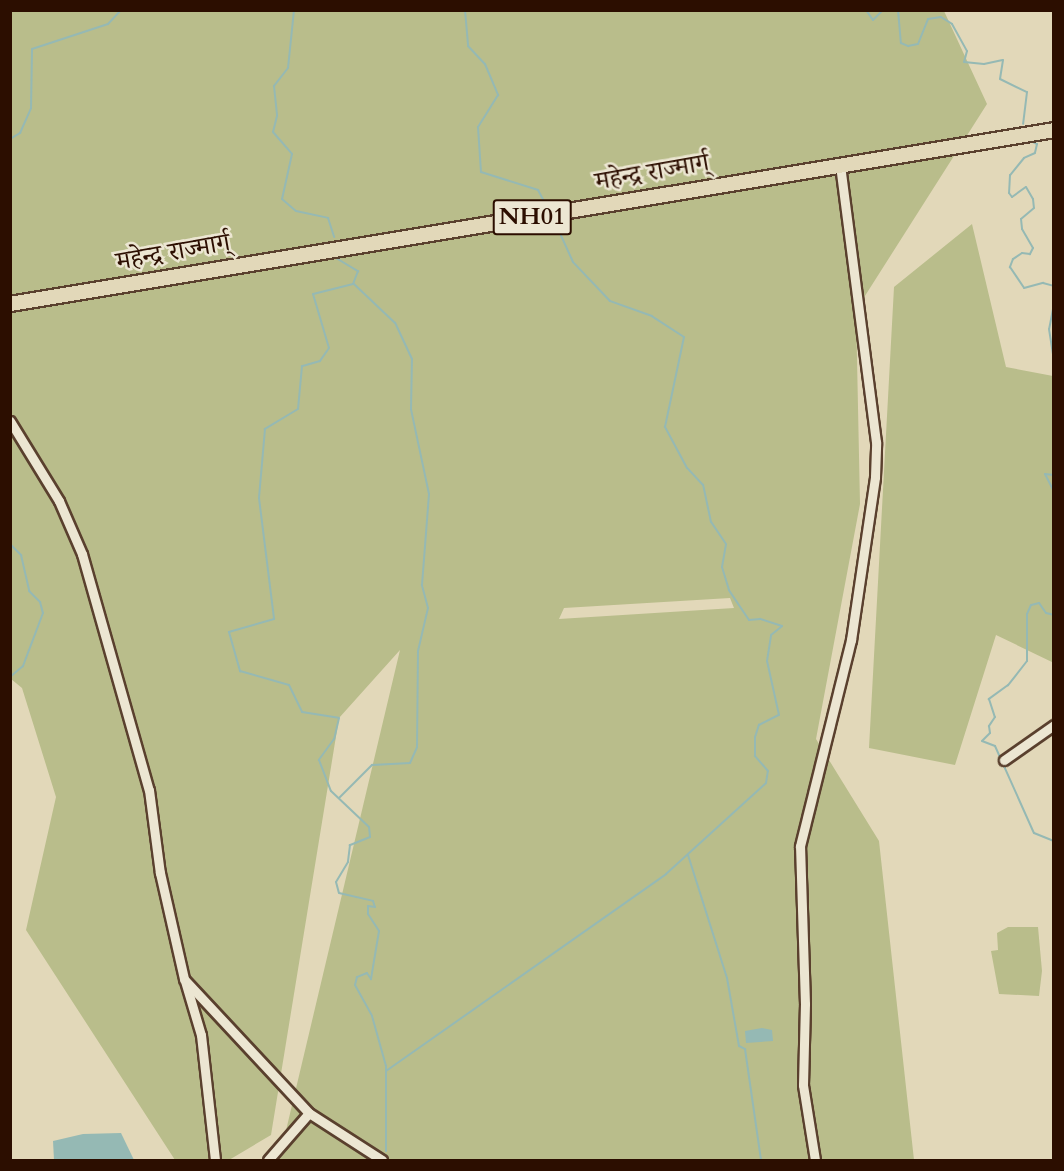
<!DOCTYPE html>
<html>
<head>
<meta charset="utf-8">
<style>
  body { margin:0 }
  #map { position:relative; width:1064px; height:1171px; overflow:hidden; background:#e2d8b9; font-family:Cardo,"Noto Serif Devanagari",serif }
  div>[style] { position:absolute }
  .green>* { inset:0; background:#b9bd8b }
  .water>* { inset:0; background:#95b9b4 }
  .stream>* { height:2px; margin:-1px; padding:0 1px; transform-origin:1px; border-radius:1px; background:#95b9b4 }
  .roads { filter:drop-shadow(2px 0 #5a402e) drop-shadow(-2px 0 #5a402e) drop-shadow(0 2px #5a402e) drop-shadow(0 -2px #5a402e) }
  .minor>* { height:9px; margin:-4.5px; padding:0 4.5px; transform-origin:4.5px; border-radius:4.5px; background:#ece6d2 }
  .highway>* { height:14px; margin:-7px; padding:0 7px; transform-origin:7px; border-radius:7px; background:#e2d8b9 }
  span { translate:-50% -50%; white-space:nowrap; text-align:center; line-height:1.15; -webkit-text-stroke:5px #ece6d2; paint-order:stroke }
  .shield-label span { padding:2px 4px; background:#ece6d2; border:2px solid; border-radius:4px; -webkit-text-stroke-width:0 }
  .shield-label { font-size:24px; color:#2c0e00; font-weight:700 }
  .street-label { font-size:26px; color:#2c0e00 }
  .frame { position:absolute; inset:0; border:12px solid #2c0e00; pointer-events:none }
</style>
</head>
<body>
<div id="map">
  <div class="green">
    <i style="clip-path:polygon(evenodd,10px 11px,944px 11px,987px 104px,856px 310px,860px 504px,816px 739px,879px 841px,914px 1160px,279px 1160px,400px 650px,339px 718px,271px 1135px,229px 1160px,175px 1160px,26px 930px,56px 797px,22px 688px,11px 679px,10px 11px,730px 598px,734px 608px,559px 619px,564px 608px,730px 598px)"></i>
    <i style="clip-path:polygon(972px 224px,1006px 367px,1053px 376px,1054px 663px,996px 635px,955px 765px,869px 748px,894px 287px)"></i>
    <i style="clip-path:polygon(1008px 927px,1038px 927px,1042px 971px,1039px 996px,999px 994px,991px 951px,998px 950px,997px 933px)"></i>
  </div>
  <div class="water">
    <i style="clip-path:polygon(762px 1028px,772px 1030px,773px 1041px,746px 1043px,745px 1031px)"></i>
    <i style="clip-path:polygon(121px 1133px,134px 1160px,54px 1160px,53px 1141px,83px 1134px)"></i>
  </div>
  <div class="stream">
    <i style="left:294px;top:10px;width:58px;rotate:95.9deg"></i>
    <i style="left:288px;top:68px;width:23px;rotate:128deg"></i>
    <i style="left:274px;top:86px;width:30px;rotate:84deg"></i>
    <i style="left:277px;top:116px;width:16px;rotate:104deg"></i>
    <i style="left:273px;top:132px;width:29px;rotate:49deg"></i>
    <i style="left:292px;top:154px;width:46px;rotate:102.5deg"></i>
    <i style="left:282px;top:199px;width:18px;rotate:41deg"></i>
    <i style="left:296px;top:211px;width:33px;rotate:12deg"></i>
    <i style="left:328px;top:218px;width:20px;rotate:72deg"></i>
    <i style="left:465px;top:10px;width:36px;rotate:85deg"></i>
    <i style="left:468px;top:46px;width:25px;rotate:47deg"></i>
    <i style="left:485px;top:64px;width:34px;rotate:67deg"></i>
    <i style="left:498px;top:95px;width:38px;rotate:122deg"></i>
    <i style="left:478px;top:127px;width:45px;rotate:86.2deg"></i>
    <i style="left:481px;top:172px;width:60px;rotate:17.5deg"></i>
    <i style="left:538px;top:190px;width:17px;rotate:62deg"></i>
    <i style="left:866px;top:10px;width:12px;rotate:55deg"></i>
    <i style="left:873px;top:20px;width:14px;rotate:-45deg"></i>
    <i style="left:898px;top:10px;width:33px;rotate:85deg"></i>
    <i style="left:901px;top:43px;width:8px;rotate:23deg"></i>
    <i style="left:908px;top:46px;width:10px;rotate:-11deg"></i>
    <i style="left:918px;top:44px;width:27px;rotate:-68deg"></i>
    <i style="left:928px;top:19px;width:13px;rotate:-9deg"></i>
    <i style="left:941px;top:17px;width:13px;rotate:32deg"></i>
    <i style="left:952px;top:24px;width:31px;rotate:61deg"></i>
    <i style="left:967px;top:51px;width:11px;rotate:105deg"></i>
    <i style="left:964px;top:62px;width:20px;rotate:6deg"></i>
    <i style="left:984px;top:64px;width:19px;rotate:-12deg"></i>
    <i style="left:1003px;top:60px;width:19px;rotate:99deg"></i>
    <i style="left:1000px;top:79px;width:30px;rotate:26deg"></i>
    <i style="left:1027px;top:92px;width:32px;rotate:97deg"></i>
    <i style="left:10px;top:139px;width:12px;rotate:-31deg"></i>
    <i style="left:20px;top:133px;width:27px;rotate:-66deg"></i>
    <i style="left:31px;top:108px;width:59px;rotate:-89deg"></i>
    <i style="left:32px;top:49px;width:80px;rotate:-18.2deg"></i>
    <i style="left:108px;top:24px;width:19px;rotate:-47deg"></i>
    <i style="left:1029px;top:140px;width:9px;rotate:27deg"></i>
    <i style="left:1037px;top:144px;width:9px;rotate:103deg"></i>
    <i style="left:1035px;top:153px;width:12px;rotate:156deg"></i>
    <i style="left:1024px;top:158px;width:22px;rotate:129deg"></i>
    <i style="left:1010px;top:175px;width:18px;rotate:93deg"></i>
    <i style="left:1009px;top:193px;width:5px;rotate:53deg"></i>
    <i style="left:1012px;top:197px;width:17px;rotate:-36deg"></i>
    <i style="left:1026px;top:187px;width:14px;rotate:60deg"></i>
    <i style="left:1033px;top:199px;width:9px;rotate:84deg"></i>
    <i style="left:1034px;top:208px;width:17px;rotate:140deg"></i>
    <i style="left:1021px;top:219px;width:10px;rotate:84deg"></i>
    <i style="left:1022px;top:229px;width:22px;rotate:60deg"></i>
    <i style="left:1033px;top:248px;width:7px;rotate:117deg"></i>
    <i style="left:1030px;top:254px;width:8px;rotate:-173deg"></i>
    <i style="left:1022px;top:253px;width:11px;rotate:146deg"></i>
    <i style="left:1013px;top:259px;width:9px;rotate:111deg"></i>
    <i style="left:1010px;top:267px;width:25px;rotate:56deg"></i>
    <i style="left:1024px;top:288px;width:20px;rotate:-15deg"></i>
    <i style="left:1043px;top:283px;width:11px;rotate:15deg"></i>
    <i style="left:336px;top:258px;width:26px;rotate:31deg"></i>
    <i style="left:358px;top:271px;width:14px;rotate:111deg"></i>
    <i style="left:353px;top:284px;width:41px;rotate:166deg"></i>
    <i style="left:313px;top:294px;width:56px;rotate:73.5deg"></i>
    <i style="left:329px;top:348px;width:16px;rotate:125deg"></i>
    <i style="left:320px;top:361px;width:19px;rotate:164deg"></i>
    <i style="left:302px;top:366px;width:43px;rotate:95.3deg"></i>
    <i style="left:298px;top:409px;width:39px;rotate:149deg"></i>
    <i style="left:265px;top:429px;width:69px;rotate:95deg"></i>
    <i style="left:259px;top:498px;width:122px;rotate:82.9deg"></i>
    <i style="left:274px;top:619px;width:47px;rotate:163.9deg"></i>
    <i style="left:229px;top:632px;width:41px;rotate:74.2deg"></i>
    <i style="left:240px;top:671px;width:51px;rotate:15.9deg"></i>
    <i style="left:289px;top:685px;width:30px;rotate:64deg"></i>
    <i style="left:302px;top:712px;width:37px;rotate:9deg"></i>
    <i style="left:339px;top:718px;width:22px;rotate:103deg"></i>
    <i style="left:334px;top:739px;width:26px;rotate:126deg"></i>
    <i style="left:319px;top:760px;width:33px;rotate:69deg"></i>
    <i style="left:331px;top:791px;width:52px;rotate:43.5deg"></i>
    <i style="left:369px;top:827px;width:10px;rotate:84deg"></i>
    <i style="left:370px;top:837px;width:22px;rotate:158deg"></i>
    <i style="left:350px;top:845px;width:17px;rotate:97deg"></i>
    <i style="left:348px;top:862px;width:23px;rotate:121deg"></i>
    <i style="left:336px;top:882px;width:11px;rotate:75deg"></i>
    <i style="left:339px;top:893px;width:35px;rotate:13deg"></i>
    <i style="left:373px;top:901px;width:6px;rotate:72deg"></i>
    <i style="left:375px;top:907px;width:7px;rotate:-172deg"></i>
    <i style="left:368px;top:906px;width:8px;rotate:90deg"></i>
    <i style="left:368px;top:914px;width:20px;rotate:57deg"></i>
    <i style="left:379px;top:931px;width:49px;rotate:99.5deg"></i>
    <i style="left:371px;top:979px;width:7px;rotate:-124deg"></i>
    <i style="left:367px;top:973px;width:11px;rotate:158deg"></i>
    <i style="left:357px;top:977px;width:8px;rotate:104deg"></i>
    <i style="left:355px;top:985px;width:35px;rotate:61deg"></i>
    <i style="left:372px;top:1016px;width:52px;rotate:74.4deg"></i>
    <i style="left:386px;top:1066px;width:85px;rotate:90deg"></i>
    <i style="left:1054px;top:304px;width:25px;rotate:101deg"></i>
    <i style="left:1049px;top:329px;width:30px;rotate:81deg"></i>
    <i style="left:1054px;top:398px;width:5px;rotate:90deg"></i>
    <i style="left:1054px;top:475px;width:9px;rotate:-174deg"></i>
    <i style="left:1045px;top:474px;width:20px;rotate:63deg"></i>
    <i style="left:1054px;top:525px;width:15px;rotate:90deg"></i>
    <i style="left:10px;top:544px;width:16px;rotate:45deg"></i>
    <i style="left:21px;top:555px;width:37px;rotate:77deg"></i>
    <i style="left:29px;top:591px;width:16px;rotate:45deg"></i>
    <i style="left:40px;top:602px;width:11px;rotate:75deg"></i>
    <i style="left:43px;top:613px;width:57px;rotate:110.7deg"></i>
    <i style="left:23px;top:666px;width:17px;rotate:140deg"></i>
    <i style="left:1054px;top:615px;width:8px;rotate:-166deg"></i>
    <i style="left:1046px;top:613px;width:12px;rotate:-125deg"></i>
    <i style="left:1039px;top:603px;width:8px;rotate:166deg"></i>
    <i style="left:1031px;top:605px;width:10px;rotate:114deg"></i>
    <i style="left:1027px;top:614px;width:47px;rotate:90deg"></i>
    <i style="left:1027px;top:661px;width:31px;rotate:128deg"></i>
    <i style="left:1008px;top:685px;width:24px;rotate:144deg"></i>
    <i style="left:989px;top:699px;width:19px;rotate:72deg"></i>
    <i style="left:995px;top:717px;width:11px;rotate:124deg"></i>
    <i style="left:989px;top:726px;width:7px;rotate:82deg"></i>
    <i style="left:990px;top:733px;width:11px;rotate:135deg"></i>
    <i style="left:982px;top:741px;width:14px;rotate:21deg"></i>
    <i style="left:995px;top:746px;width:95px;rotate:65.9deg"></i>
    <i style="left:1034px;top:833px;width:22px;rotate:22deg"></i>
    <i style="left:339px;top:798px;width:47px;rotate:-45deg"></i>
    <i style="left:372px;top:765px;width:38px;rotate:-3deg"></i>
    <i style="left:410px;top:763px;width:17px;rotate:-66deg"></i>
    <i style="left:417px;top:747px;width:96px;rotate:-89.4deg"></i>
    <i style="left:418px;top:651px;width:44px;rotate:-76.9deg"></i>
    <i style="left:428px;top:608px;width:24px;rotate:-105deg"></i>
    <i style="left:422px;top:585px;width:91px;rotate:-85.6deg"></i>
    <i style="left:429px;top:494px;width:87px;rotate:-102deg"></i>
    <i style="left:411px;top:409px;width:50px;rotate:-88.9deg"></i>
    <i style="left:412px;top:359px;width:40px;rotate:-115deg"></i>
    <i style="left:395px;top:323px;width:57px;rotate:-136.4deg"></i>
    <i style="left:688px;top:855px;width:129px;rotate:72.4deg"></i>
    <i style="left:727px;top:978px;width:69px;rotate:80deg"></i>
    <i style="left:739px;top:1046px;width:7px;rotate:27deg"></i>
    <i style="left:745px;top:1049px;width:112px;rotate:81.8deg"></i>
    <i style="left:386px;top:1071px;width:342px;rotate:-35.1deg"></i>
    <i style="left:666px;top:874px;width:135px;rotate:-42.3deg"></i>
    <i style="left:766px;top:783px;width:12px;rotate:-81deg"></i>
    <i style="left:768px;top:771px;width:20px;rotate:-131deg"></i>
    <i style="left:755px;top:756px;width:19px;rotate:-90deg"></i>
    <i style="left:755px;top:737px;width:13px;rotate:-72deg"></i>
    <i style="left:759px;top:725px;width:22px;rotate:-27deg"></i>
    <i style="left:779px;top:715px;width:55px;rotate:-102.5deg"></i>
    <i style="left:767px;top:661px;width:26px;rotate:-81deg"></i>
    <i style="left:771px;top:635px;width:14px;rotate:-39deg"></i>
    <i style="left:782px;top:626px;width:23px;rotate:-162deg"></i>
    <i style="left:760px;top:619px;width:11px;rotate:175deg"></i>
    <i style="left:749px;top:620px;width:36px;rotate:-124deg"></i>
    <i style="left:729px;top:590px;width:24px;rotate:-107deg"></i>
    <i style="left:722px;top:567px;width:23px;rotate:-80deg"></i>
    <i style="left:726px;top:544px;width:27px;rotate:-124deg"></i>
    <i style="left:711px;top:522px;width:38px;rotate:-102deg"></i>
    <i style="left:703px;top:485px;width:23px;rotate:-133deg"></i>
    <i style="left:687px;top:468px;width:47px;rotate:-118.2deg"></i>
    <i style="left:665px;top:427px;width:92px;rotate:-78.1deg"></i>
    <i style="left:684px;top:337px;width:38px;rotate:-147deg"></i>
    <i style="left:652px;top:316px;width:45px;rotate:-160.3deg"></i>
    <i style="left:610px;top:301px;width:54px;rotate:-133.5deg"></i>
    <i style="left:573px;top:262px;width:46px;rotate:-114.3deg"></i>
  </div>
  <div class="roads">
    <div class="minor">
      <i style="left:10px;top:421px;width:94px;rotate:58.5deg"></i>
      <i style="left:59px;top:501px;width:58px;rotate:66.5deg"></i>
      <i style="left:82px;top:554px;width:245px;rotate:74.2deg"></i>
      <i style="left:149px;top:790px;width:84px;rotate:82.5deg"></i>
      <i style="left:160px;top:873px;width:109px;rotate:77.2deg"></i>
      <i style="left:184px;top:979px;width:183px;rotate:47deg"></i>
      <i style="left:309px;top:1113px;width:87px;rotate:32.8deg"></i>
      <i style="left:1004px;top:760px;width:61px;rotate:-35deg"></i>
      <i style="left:185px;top:981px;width:56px;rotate:73.5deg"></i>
      <i style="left:201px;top:1035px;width:126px;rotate:83.6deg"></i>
      <i style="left:268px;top:1160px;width:62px;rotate:-48.9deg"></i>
      <i style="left:815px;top:1160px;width:76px;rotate:-99.1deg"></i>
      <i style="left:803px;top:1085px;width:81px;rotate:-88.6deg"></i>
      <i style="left:805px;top:1004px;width:158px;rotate:-91.8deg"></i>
      <i style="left:800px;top:846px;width:212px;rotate:-76.1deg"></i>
      <i style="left:851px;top:640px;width:165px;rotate:-81.6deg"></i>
      <i style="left:875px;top:477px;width:35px;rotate:-88deg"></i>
      <i style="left:876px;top:442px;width:279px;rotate:-97.4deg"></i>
    </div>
    <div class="highway">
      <i style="left:10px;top:304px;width:1058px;rotate:-9.46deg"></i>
    </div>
  </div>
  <div class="shield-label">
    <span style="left:532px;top:217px">NH01</span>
  </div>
  <div class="street-label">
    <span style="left:652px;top:172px;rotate:-10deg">महेन्द्र राज्मार्ग्</span>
    <span style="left:173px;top:252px;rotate:-10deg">महेन्द्र राज्मार्ग्</span>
  </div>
  <div class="frame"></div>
</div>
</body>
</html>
